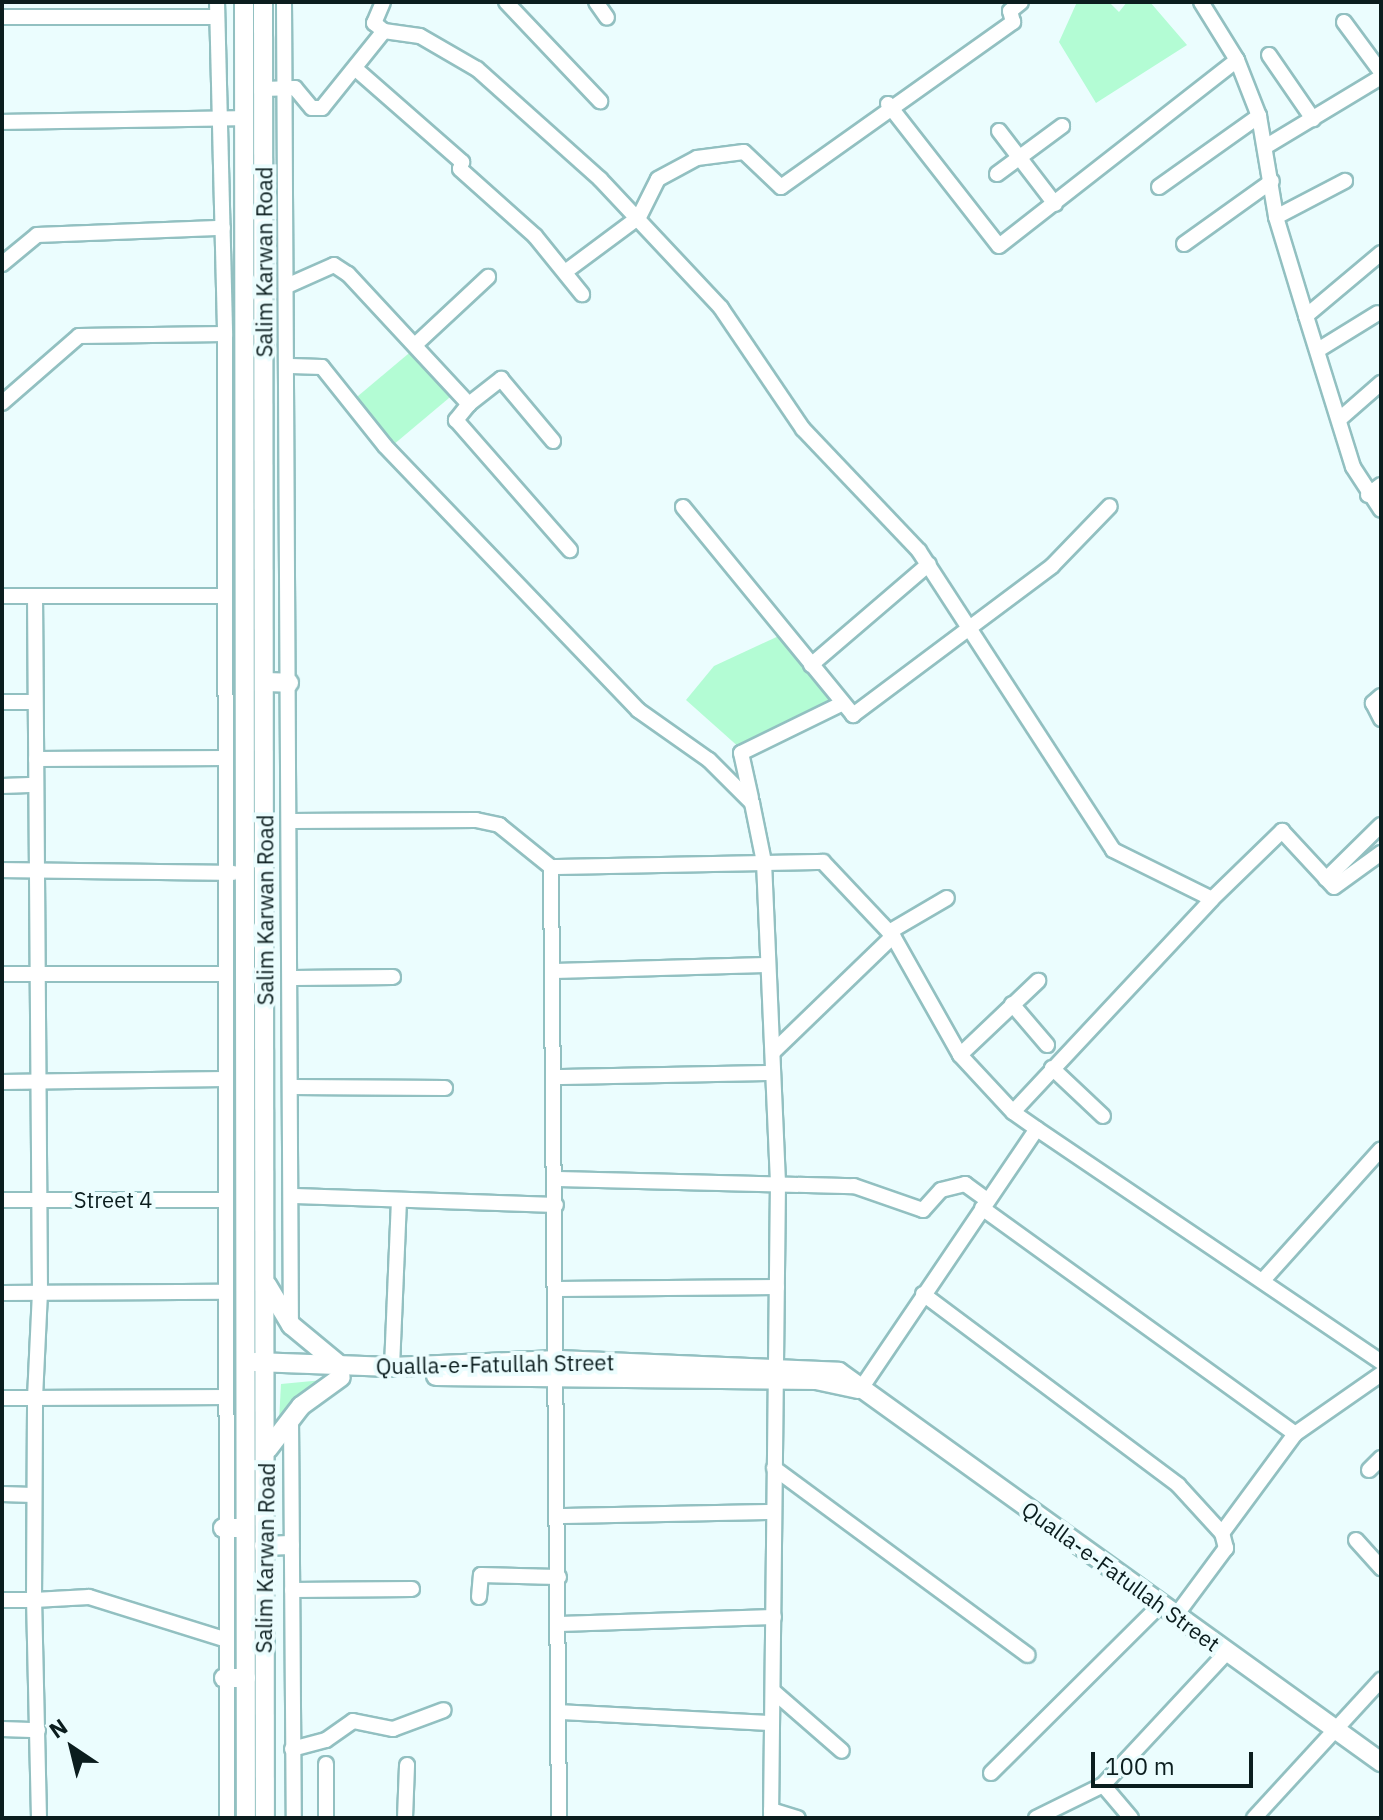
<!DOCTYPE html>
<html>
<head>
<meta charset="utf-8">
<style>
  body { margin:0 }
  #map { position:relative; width:1383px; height:1820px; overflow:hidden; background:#ebfdfe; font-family:"IBM Plex Sans",sans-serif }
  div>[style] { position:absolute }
  .green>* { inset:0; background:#b3fcd4; transform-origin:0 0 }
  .roads { filter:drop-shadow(2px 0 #92c0c1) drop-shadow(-2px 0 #92c0c1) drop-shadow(0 2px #92c0c1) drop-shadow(0 -2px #92c0c1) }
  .minor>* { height:14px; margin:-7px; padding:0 7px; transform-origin:7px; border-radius:7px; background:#fff }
  .major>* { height:18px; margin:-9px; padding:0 9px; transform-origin:9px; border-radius:9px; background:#fff }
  span { translate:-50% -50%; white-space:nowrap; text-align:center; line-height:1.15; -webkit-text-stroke:8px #ebfdfe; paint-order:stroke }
  .street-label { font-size:22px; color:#0b1d1e }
  .frame { position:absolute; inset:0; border:4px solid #0b1d1e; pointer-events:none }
  .north { position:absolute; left:32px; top:1708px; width:80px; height:80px; -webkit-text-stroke:6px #ebfdfe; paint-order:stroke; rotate:325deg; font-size:22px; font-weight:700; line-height:32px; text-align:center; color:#0b1d1e }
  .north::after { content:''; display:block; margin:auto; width:28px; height:36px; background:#0b1d1e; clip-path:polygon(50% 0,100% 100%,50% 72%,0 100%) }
  .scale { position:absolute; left:1091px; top:1752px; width:162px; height:36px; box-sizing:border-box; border:4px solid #0b1d1e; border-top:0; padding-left:10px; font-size:24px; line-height:28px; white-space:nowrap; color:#0b1d1e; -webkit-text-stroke:6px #ebfdfe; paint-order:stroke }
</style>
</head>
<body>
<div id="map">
  <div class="green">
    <i style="clip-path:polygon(1077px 2px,1109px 2px,1119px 12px,1127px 2px,1150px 2px,1187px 45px,1096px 103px,1059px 42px)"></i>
    <i style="left:414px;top:349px;width:60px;height:82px;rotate:50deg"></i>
    <i style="clip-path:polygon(783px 634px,836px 700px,741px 749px,686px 700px,714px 666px)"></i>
    <i style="clip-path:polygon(323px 1380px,279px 1421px,281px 1384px)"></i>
  </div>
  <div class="roads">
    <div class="minor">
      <i style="left:217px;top:2px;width:332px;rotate:88.6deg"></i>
      <i style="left:225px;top:334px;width:1484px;rotate:89.92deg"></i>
      <i style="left:284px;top:2px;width:1323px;rotate:89.7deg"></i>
      <i style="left:383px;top:2px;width:23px;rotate:113deg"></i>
      <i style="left:374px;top:23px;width:13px;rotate:39deg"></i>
      <i style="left:506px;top:2px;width:137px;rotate:46.5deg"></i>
      <i style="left:596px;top:2px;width:19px;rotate:55deg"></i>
      <i style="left:1201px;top:2px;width:68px;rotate:58.2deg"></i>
      <i style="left:1237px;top:60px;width:60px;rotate:68.6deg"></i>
      <i style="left:1259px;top:116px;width:102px;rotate:80.4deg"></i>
      <i style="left:1276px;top:217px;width:103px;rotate:73.1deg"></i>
      <i style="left:1306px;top:316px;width:158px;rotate:72.7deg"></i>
      <i style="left:1353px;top:467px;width:51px;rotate:56.9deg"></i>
      <i style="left:2px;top:17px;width:215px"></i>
      <i style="left:1344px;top:22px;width:62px;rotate:53.5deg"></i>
      <i style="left:1269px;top:55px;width:78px;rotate:55.5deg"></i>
      <i style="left:357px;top:70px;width:140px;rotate:41.2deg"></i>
      <i style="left:462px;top:162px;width:7px;rotate:106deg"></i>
      <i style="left:460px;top:169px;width:101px;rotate:41.8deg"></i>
      <i style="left:535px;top:236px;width:75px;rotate:51deg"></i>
      <i style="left:263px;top:89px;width:32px;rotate:-2deg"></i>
      <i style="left:295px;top:88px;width:26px;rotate:50deg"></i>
      <i style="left:312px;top:108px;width:10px"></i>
      <i style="left:322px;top:108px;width:99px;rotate:-51.2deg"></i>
      <i style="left:384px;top:31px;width:36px;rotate:8deg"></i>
      <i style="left:420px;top:36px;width:66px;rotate:30.1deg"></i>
      <i style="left:477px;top:69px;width:165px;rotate:41.8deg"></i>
      <i style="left:600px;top:179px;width:177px;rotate:46.8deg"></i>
      <i style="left:721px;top:308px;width:146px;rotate:55.9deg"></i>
      <i style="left:803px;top:429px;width:168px;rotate:46.4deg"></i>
      <i style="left:919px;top:551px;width:356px;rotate:57deg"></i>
      <i style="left:1113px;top:850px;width:110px;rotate:26.3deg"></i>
      <i style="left:1212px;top:899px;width:98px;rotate:-44.2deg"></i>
      <i style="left:1282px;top:831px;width:76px;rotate:47.1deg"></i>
      <i style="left:1334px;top:887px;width:58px;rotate:-35.9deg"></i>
      <i style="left:888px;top:104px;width:180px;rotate:52deg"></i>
      <i style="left:999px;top:246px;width:302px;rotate:-38deg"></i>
      <i style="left:2px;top:122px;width:242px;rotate:-0.9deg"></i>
      <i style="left:999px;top:131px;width:92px;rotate:52.5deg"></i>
      <i style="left:1265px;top:147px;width:135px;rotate:-31.1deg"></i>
      <i style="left:997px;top:174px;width:81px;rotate:-36.4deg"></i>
      <i style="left:1159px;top:187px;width:123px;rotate:-35.4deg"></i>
      <i style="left:1276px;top:217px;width:78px;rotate:-27.6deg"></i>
      <i style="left:1184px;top:244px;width:108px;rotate:-35.6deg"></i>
      <i style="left:2px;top:264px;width:45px;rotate:-39.6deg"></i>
      <i style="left:37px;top:235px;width:186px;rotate:-2.2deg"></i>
      <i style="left:565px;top:272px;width:92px;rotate:-36.6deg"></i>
      <i style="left:639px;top:217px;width:42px;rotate:-63.4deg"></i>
      <i style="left:658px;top:179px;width:44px;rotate:-28.3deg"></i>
      <i style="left:697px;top:158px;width:47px;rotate:-7.3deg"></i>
      <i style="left:744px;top:152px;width:51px;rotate:43.4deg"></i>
      <i style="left:781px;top:187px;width:285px;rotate:-35.4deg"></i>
      <i style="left:1013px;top:22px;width:11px;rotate:-105deg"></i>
      <i style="left:1010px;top:11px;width:14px;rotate:-39deg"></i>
      <i style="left:289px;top:285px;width:49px;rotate:-24deg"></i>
      <i style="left:334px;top:265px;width:17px;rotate:33deg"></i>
      <i style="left:348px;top:274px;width:178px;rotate:47.1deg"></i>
      <i style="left:469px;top:404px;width:21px;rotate:129deg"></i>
      <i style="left:456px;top:420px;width:173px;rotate:48.8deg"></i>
      <i style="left:1306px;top:316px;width:98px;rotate:-40deg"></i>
      <i style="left:415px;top:345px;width:100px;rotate:-43deg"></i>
      <i style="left:1318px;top:350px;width:70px;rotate:-31.7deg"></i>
      <i style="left:291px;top:366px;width:31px;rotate:2deg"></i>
      <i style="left:322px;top:367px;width:101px;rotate:51.4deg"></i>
      <i style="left:385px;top:446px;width:366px;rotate:46.2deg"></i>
      <i style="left:638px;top:710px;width:87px;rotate:35.2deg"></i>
      <i style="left:709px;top:760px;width:61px;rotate:45deg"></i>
      <i style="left:752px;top:803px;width:60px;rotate:78.5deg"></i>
      <i style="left:764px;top:862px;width:320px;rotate:87.5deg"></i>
      <i style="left:778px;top:1182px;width:636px;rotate:90.63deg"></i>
      <i style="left:2px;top:403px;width:102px;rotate:-41deg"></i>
      <i style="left:79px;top:336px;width:146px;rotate:-0.8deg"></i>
      <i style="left:469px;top:404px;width:41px;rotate:-38deg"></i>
      <i style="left:501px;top:379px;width:81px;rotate:50deg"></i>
      <i style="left:1342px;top:417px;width:52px;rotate:-41.1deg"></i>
      <i style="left:1368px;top:495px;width:16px;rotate:-38deg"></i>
      <i style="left:683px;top:507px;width:269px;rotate:50.7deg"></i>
      <i style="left:853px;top:715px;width:249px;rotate:-36.8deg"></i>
      <i style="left:1052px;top:566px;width:83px;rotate:-46deg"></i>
      <i style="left:2px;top:596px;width:221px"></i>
      <i style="left:811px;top:665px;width:155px;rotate:-40.6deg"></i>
      <i style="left:1381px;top:696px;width:11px;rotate:139deg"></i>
      <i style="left:1373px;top:703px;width:18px;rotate:63deg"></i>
      <i style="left:2px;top:702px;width:33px"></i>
      <i style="left:36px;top:759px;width:190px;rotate:-0.3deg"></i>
      <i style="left:2px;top:786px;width:34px;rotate:-2deg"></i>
      <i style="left:751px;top:798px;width:46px;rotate:-102.5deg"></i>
      <i style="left:741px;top:753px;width:111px;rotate:-26.1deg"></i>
      <i style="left:291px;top:821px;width:185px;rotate:-0.3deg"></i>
      <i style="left:476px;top:820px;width:24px;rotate:12deg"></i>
      <i style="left:499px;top:825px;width:67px;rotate:38.9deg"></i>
      <i style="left:551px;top:867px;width:272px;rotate:-1.1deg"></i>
      <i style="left:823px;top:862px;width:102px;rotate:46.6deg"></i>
      <i style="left:893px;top:936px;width:137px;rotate:60.6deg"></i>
      <i style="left:960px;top:1055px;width:78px;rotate:47.1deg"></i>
      <i style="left:551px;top:867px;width:951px;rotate:89.52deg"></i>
      <i style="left:2px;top:870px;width:231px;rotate:0.7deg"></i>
      <i style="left:1326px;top:879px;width:77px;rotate:-44.5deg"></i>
      <i style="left:889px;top:932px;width:67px;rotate:-30.4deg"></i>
      <i style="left:553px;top:971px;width:214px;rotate:-1.6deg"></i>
      <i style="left:2px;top:974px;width:224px"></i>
      <i style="left:294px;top:978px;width:99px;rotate:-0.6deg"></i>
      <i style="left:1012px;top:1004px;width:54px;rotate:49.5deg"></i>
      <i style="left:773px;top:1052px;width:167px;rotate:-44deg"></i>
      <i style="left:960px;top:1055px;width:108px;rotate:-43.5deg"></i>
      <i style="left:1052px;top:1068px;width:70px;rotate:43.3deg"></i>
      <i style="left:556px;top:1077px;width:217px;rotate:-1.1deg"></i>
      <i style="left:2px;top:1082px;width:223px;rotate:-0.8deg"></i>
      <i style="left:293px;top:1087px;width:152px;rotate:0.4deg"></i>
      <i style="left:1037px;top:1129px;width:29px;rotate:-145deg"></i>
      <i style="left:1013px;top:1112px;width:291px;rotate:-46.9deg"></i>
      <i style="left:558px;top:1179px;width:296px;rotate:1.4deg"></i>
      <i style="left:854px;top:1186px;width:73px;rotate:19.2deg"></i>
      <i style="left:923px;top:1210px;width:27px;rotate:-48deg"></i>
      <i style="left:941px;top:1190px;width:25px;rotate:-14deg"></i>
      <i style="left:965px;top:1184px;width:27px;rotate:36deg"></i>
      <i style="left:295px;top:1196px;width:261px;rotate:2deg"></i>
      <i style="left:2px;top:1200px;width:223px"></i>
      <i style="left:982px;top:1208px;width:386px;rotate:35.8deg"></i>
      <i style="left:1265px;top:1278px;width:173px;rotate:-48deg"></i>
      <i style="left:558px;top:1289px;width:219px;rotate:-0.5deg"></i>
      <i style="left:2px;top:1293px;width:223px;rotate:-0.3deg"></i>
      <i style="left:923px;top:1294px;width:319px;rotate:36.8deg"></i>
      <i style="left:1178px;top:1485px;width:65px;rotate:47.5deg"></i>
      <i style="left:1222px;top:1533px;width:16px;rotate:75deg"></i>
      <i style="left:1226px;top:1548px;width:82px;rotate:126.6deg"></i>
      <i style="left:392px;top:1367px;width:166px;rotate:-87.6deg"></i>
      <i style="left:860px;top:1390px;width:315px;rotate:-55.9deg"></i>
      <i style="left:1037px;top:1129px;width:415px;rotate:34.1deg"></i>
      <i style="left:2px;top:1398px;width:33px"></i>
      <i style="left:35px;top:1398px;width:105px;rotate:-87.3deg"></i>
      <i style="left:40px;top:1293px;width:697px;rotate:-90.41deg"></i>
      <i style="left:291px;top:1419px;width:399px;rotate:89.6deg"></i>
      <i style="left:774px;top:1468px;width:315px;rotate:36.4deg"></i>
      <i style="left:1369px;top:1470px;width:17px;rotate:-45deg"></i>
      <i style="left:2px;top:1494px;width:31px;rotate:2deg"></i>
      <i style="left:558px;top:1516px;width:215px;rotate:-1.1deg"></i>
      <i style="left:1222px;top:1533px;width:123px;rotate:-53.6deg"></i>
      <i style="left:1295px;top:1434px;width:105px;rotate:-34.9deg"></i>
      <i style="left:1356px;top:1540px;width:38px;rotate:48deg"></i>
      <i style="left:292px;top:1590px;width:120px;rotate:-0.5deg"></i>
      <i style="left:479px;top:1597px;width:22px;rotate:-85deg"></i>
      <i style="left:481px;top:1575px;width:78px;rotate:1.5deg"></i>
      <i style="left:2px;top:1600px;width:32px"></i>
      <i style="left:34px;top:1600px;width:202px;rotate:-89.7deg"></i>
      <i style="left:35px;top:1398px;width:186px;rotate:-0.3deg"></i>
      <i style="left:559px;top:1624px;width:215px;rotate:-1.9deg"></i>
      <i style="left:773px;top:1691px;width:91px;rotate:41deg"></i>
      <i style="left:559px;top:1712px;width:213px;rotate:3deg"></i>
      <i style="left:2px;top:1729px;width:36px;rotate:2deg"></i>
      <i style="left:292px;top:1749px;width:35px;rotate:-15deg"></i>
      <i style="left:326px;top:1740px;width:33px;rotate:-35deg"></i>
      <i style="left:353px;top:1721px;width:41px;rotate:11.3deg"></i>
      <i style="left:393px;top:1729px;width:54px;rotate:-20.4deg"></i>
      <i style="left:991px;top:1773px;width:240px;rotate:-44.8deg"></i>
      <i style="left:1103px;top:1785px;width:43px;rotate:49.7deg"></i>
      <i style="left:771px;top:1810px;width:28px;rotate:17deg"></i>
      <i style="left:39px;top:1818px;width:218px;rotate:-91.3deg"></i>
      <i style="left:34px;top:1600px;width:55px;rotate:-3.1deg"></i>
      <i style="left:89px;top:1597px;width:141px;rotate:17.3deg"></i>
      <i style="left:326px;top:1818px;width:54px;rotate:-90deg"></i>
      <i style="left:405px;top:1818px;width:53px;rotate:-87.8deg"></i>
      <i style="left:1036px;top:1818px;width:75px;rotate:-26.2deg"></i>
      <i style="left:1103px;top:1785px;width:182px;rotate:-47deg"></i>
      <i style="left:1254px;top:1818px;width:188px;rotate:-47.4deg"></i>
    </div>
    <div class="major">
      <i style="left:244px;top:2px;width:1816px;rotate:89.94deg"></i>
      <i style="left:263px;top:2px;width:1816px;rotate:89.94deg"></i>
      <i style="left:266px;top:682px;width:23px;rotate:2deg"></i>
      <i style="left:267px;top:1285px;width:47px;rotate:59deg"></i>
      <i style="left:291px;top:1325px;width:60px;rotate:39.6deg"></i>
      <i style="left:255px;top:1362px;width:137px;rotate:2.1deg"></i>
      <i style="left:392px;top:1367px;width:166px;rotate:-2.4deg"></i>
      <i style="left:558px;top:1360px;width:281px;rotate:2.4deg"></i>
      <i style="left:839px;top:1372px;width:668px;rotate:35.74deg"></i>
      <i style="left:436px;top:1376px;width:380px;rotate:0.6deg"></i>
      <i style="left:816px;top:1380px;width:43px;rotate:12.1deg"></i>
      <i style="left:268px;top:1449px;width:54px;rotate:-52.5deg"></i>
      <i style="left:301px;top:1406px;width:49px;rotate:-35.9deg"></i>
      <i style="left:223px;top:1528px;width:22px"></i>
      <i style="left:264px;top:1546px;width:26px;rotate:-2deg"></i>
      <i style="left:224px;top:1678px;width:22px"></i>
    </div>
  </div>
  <div class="street-label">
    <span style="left:264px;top:262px;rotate:-90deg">Salim Karwan Road</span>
    <span style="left:265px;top:910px;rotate:-90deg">Salim Karwan Road</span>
    <span style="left:113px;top:1200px">Street 4</span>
    <span style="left:495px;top:1364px;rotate:-1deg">Qualla-e-Fatullah Street</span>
    <span style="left:265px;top:1558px;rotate:-89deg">Salim Karwan Road</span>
    <span style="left:1121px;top:1576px;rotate:36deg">Qualla-e-Fatullah Street</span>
  </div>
  <div class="frame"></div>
  <div class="north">N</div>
  <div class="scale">100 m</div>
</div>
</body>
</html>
